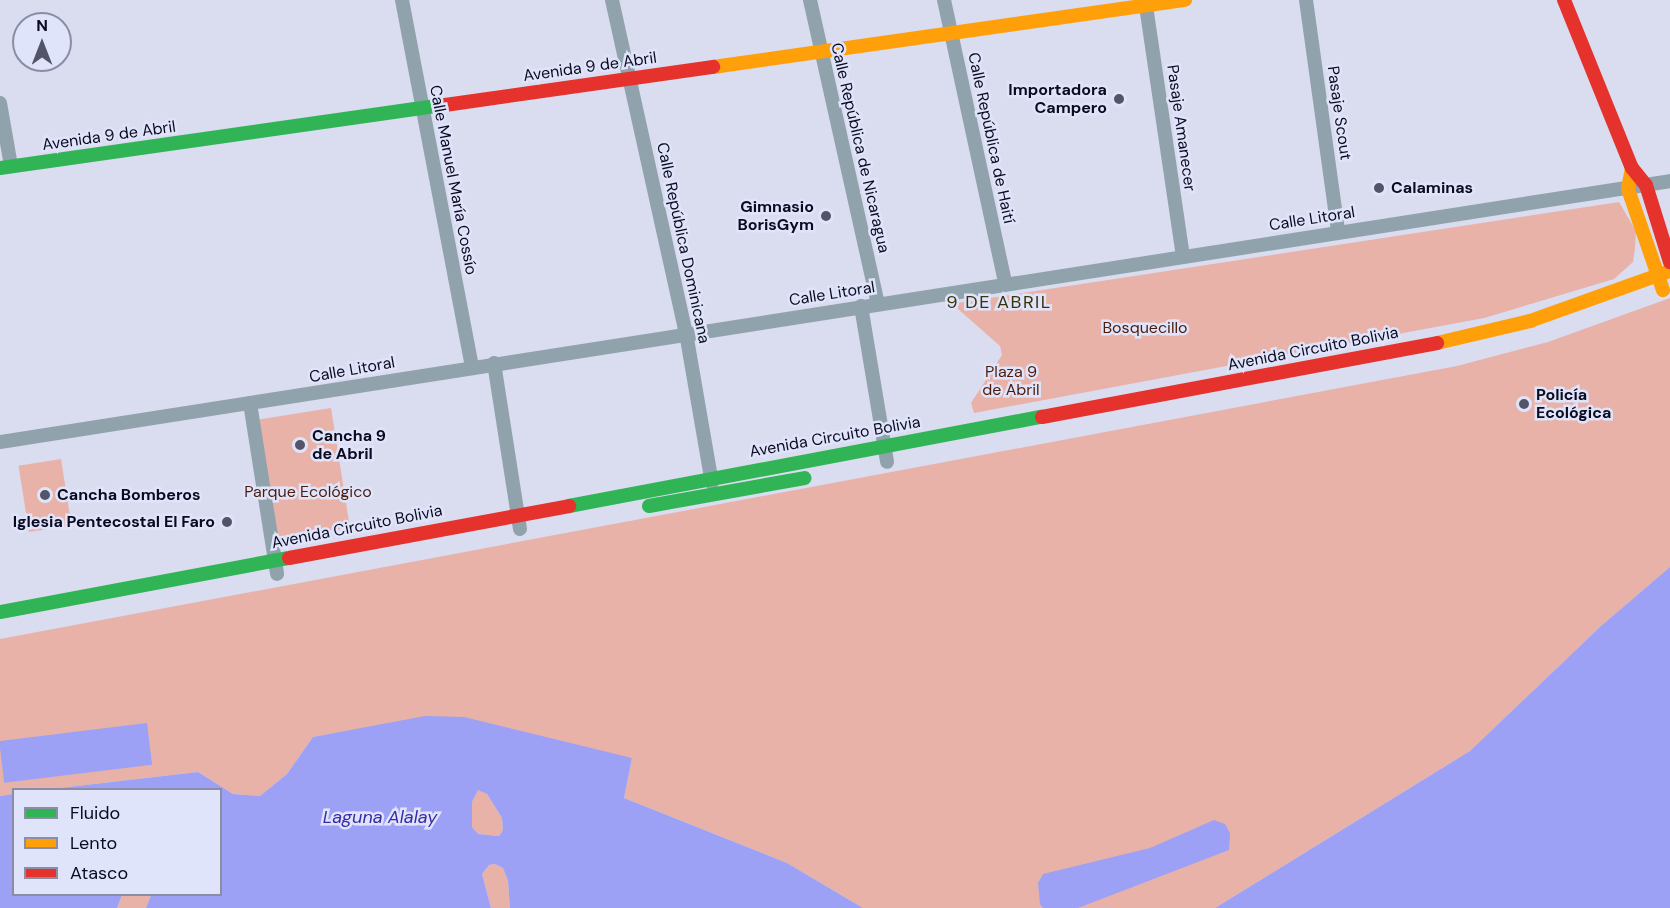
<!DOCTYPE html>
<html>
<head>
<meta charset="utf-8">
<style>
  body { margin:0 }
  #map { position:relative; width:1670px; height:908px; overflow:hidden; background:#dadcef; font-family:"DM Sans",sans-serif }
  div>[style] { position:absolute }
  .green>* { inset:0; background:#e8b2a9; transform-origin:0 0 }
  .water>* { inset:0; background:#9ca1f5; transform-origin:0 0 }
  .street>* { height:14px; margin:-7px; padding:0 7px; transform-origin:7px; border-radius:7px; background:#90a3ac }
  .fast>* { height:14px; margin:-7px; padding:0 7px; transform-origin:7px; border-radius:7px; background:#30b455 }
  .slow>* { height:14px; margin:-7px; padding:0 7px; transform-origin:7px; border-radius:7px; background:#ff9f0a }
  .jam>* { height:14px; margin:-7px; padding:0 7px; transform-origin:7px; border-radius:7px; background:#e5322d }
  .dots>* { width:16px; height:16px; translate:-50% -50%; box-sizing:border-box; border:3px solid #e0e4fb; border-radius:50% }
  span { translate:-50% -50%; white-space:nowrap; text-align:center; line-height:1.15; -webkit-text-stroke:5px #e0e4fb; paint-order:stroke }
  .street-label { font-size:16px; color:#0a0b1e }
  .poi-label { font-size:16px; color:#0a0b1e; font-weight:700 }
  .right { translate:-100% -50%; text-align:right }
  .left { translate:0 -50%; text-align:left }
  .park-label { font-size:16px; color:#4b1c0b }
  .neighbourhood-label { font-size:18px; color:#3b3308; letter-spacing:1.5px }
  .water-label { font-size:18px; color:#3928a8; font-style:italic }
  .legend { position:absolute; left:12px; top:788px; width:210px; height:108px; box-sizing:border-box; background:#e0e4fb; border:2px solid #8a8da3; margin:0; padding:8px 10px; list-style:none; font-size:18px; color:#0a0b1e }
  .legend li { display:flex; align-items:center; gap:12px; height:30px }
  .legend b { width:30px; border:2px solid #8a8da3 }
  .north { position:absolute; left:12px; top:12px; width:60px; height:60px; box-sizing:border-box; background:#e0e4fb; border:2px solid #8a8da3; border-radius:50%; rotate:0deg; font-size:16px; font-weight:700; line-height:24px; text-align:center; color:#0a0b1e }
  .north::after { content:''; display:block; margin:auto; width:21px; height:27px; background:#535467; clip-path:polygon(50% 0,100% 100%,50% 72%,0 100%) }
</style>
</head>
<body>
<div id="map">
  <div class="green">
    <i style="clip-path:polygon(1619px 202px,1636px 231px,1635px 248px,1633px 262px,1614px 279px,1484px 318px,974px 413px,971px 403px,1002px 355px,1000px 346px,958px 309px,957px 303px)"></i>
    <i style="clip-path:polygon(1670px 298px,1670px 567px,1601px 626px,1470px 751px,1215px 908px,863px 908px,787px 863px,624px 798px,632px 758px,367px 728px,313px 737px,287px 774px,260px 796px,233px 794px,198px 772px,51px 789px,14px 790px,13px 794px,0 796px,0 639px,1457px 366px,1548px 342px)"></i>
    <i style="left:331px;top:408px;width:121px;height:73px;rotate:81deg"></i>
    <i style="left:61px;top:459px;width:67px;height:43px;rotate:81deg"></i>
    <i style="clip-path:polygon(478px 789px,487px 794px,502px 818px,503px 830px,499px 836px,478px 834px,472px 827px,472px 802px)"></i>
    <i style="clip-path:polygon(495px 864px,503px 868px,508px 881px,510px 908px,491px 908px,482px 874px,489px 865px)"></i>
    <i style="clip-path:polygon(122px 895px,151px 895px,146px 908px,117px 908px)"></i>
  </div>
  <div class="water">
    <i style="clip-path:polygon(1670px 567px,1670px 908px,1215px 908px,1470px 751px,1601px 626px)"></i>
    <i style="clip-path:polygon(evenodd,425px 716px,464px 717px,632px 758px,624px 798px,787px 863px,863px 908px,510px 908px,508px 881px,503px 868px,495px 864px,489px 865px,482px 874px,491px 908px,146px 908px,151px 895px,220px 894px,220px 790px,51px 789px,198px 772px,233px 794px,260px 796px,287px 774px,313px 737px,425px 716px,478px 790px,487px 794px,502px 818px,503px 830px,499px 836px,478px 834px,472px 827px,472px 802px,478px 790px)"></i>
    <i style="left:147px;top:723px;width:42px;height:149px;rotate:83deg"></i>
    <i style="clip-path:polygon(13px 794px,14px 894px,122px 895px,117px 908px,0 908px,0 796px)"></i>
    <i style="clip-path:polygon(1214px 820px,1225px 824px,1230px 833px,1229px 850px,1078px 908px,1043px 908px,1040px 904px,1038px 883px,1043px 874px,1150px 848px)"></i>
  </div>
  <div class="street">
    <i style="left:402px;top:0;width:374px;rotate:79.2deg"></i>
    <i style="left:612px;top:0;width:341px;rotate:77.5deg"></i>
    <i style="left:686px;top:333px;width:152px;rotate:80.2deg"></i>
    <i style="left:810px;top:0;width:311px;rotate:77.4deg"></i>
    <i style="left:944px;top:0;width:289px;rotate:77.8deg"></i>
    <i style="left:1306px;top:0;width:233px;rotate:82.1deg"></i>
    <i style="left:1146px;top:6px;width:253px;rotate:81.6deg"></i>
    <i style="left:0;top:103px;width:64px;rotate:80.1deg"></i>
    <i style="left:861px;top:306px;width:158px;rotate:80.5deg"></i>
    <i style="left:494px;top:363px;width:168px;rotate:81.1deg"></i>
    <i style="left:250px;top:403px;width:173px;rotate:81deg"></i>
    <i style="left:0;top:442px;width:1690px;rotate:-8.88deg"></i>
  </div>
  <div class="fast">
    <i style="left:0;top:168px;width:442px;rotate:-8.1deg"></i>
    <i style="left:569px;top:506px;width:481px;rotate:-10.7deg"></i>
    <i style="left:649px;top:506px;width:158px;rotate:-10.2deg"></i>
    <i style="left:0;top:612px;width:294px;rotate:-10.6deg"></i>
  </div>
  <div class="slow">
    <i style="left:713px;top:67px;width:477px;rotate:-8.1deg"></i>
    <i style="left:1632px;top:168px;width:21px;rotate:101deg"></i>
    <i style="left:1628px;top:189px;width:107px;rotate:70.9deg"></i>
    <i style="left:1437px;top:343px;width:96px;rotate:-13.3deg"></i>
    <i style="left:1530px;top:321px;width:149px;rotate:-19.7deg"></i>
  </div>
  <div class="jam">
    <i style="left:1564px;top:0;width:181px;rotate:68deg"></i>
    <i style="left:1632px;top:168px;width:22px;rotate:51deg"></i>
    <i style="left:1646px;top:185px;width:81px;rotate:72.7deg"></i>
    <i style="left:438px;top:106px;width:278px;rotate:-8.1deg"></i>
    <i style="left:1042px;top:417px;width:402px;rotate:-10.6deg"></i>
    <i style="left:289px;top:558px;width:285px;rotate:-10.5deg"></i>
  </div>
  <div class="dots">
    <i style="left:1119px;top:99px;background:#535467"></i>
    <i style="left:1379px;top:188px;background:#535467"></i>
    <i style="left:826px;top:216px;background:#535467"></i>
    <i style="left:1524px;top:404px;background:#535467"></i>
    <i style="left:300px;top:445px;background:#535467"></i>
    <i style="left:45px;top:495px;background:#535467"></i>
    <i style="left:227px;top:522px;background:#535467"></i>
  </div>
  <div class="street-label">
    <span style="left:590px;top:67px;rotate:-8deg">Avenida 9 de Abril</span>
    <span style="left:1339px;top:113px;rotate:82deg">Pasaje Scout</span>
    <span style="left:1181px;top:128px;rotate:82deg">Pasaje Amanecer</span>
    <span style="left:109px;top:136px;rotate:-8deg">Avenida 9 de Abril</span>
    <span style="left:991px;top:138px;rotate:78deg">Calle República de Haití</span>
    <span style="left:860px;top:148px;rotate:77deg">Calle República de Nicaragua</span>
    <span style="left:453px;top:180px;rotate:79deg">Calle Manuel María Cossío</span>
    <span style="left:1312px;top:219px;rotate:-9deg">Calle Litoral</span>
    <span style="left:683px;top:243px;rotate:78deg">Calle República Dominicana</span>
    <span style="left:832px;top:294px;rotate:-9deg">Calle Litoral</span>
    <span style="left:1313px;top:349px;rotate:-11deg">Avenida Circuito Bolivia</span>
    <span style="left:352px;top:370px;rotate:-10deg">Calle Litoral</span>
    <span style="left:835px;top:437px;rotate:-10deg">Avenida Circuito Bolivia</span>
    <span style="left:357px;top:527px;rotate:-11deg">Avenida Circuito Bolivia</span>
  </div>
  <div class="poi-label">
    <span class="right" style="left:1107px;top:99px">Importadora<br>Campero</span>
    <span class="left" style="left:1391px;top:188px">Calaminas</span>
    <span class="right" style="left:814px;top:216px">Gimnasio<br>BorisGym</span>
    <span class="left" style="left:1536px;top:404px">Policía<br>Ecológica</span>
    <span class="left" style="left:312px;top:445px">Cancha 9<br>de Abril</span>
    <span class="left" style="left:57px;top:495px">Cancha Bomberos</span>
    <span class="right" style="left:215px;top:522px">Iglesia Pentecostal El Faro</span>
  </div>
  <div class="park-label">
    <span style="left:1145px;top:328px">Bosquecillo</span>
    <span style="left:1011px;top:381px">Plaza 9<br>de Abril</span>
    <span style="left:308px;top:492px">Parque Ecológico</span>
  </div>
  <div class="neighbourhood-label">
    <span style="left:999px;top:302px">9 DE ABRIL</span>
  </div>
  <div class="water-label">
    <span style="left:380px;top:817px">Laguna Alalay</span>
  </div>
  <ul class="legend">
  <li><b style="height:8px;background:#30b455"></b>Fluido</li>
  <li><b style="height:8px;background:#ff9f0a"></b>Lento</li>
  <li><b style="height:8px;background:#e5322d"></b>Atasco</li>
  </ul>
  <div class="north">N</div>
</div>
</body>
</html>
